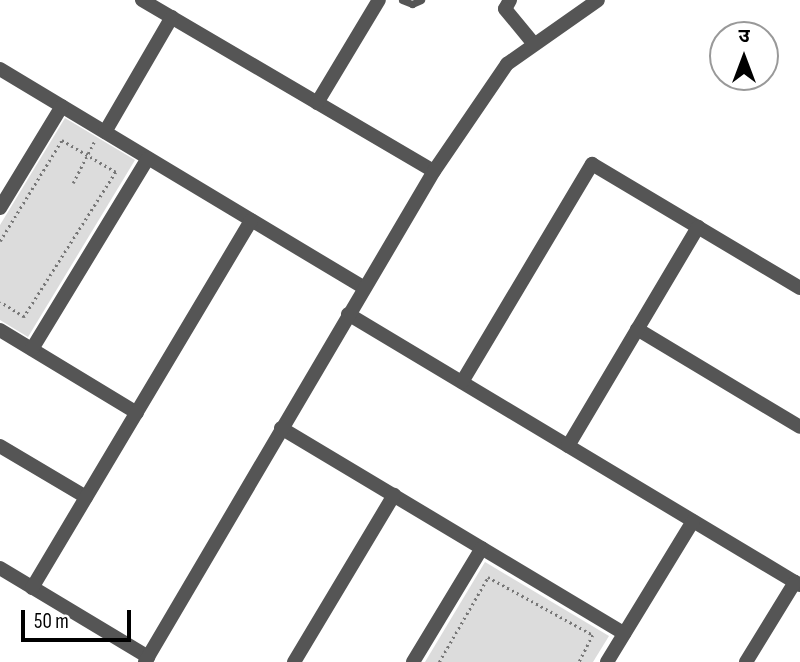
<!DOCTYPE html>
<html>
<head>
<meta charset="utf-8">
<style>
  body { margin:0 }
  #map { position:relative; width:800px; height:662px; overflow:hidden; background:#fff; font-family:"Sofia Sans Condensed","Noto Sans Devanagari",sans-serif }
  div>[style] { position:absolute }
  .green>* { inset:0; background:#dcdcdc }
  .path>* { height:2.5px; margin-top:-1.25px; transform-origin:0; background:repeating-linear-gradient(90deg,#777 0 2px,transparent 0 5.5px) }
  .service>* { height:7px; margin:-3.5px; padding:0 3.5px; transform-origin:3.5px; border-radius:3.5px; background:#555 }
  .minor>* { height:14px; margin:-7px; padding:0 7px; transform-origin:7px; border-radius:7px; background:#555 }
  span { translate:-50% -50%; white-space:nowrap; text-align:center; line-height:1.15; -webkit-text-stroke:6px #fff; paint-order:stroke }
  .north { position:absolute; left:709px; top:21px; width:70px; height:70px; box-sizing:border-box; background:#fff; border:2px solid #999; border-radius:50%; rotate:0deg; font-size:19px; font-weight:700; line-height:28px; text-align:center; color:#000 }
  .north::after { content:''; display:block; margin:auto; width:24px; height:32px; background:#000; clip-path:polygon(50% 0,100% 100%,50% 72%,0 100%) }
  .scale { position:absolute; left:21px; top:610px; width:110px; height:32px; box-sizing:border-box; border:4px solid #000; border-top:0; padding-left:9px; font-size:21px; line-height:24px; white-space:nowrap; color:#000; -webkit-text-stroke:5px #fff; paint-order:stroke }
</style>
</head>
<body>
<div id="map">
  <div class="green">
    <i style="clip-path:polygon(65px 118px,135px 160px,28px 337px,0 320px,0 225px)"></i>
    <i style="clip-path:polygon(485px 562px,609px 636px,593px 662px,425px 662px)"></i>
  </div>
  <div class="path">
    <i style="left:73px;top:183px;width:46px;rotate:-62.9deg"></i>
    <i style="left:0;top:241px;width:119px;rotate:-58.5deg"></i>
    <i style="left:62px;top:140px;width:63px;rotate:30.7deg"></i>
    <i style="left:116px;top:172px;width:172px;rotate:122.4deg"></i>
    <i style="left:24px;top:317px;width:28px;rotate:-148deg"></i>
    <i style="left:439px;top:662px;width:98px;rotate:-60deg"></i>
    <i style="left:488px;top:577px;width:120px;rotate:28.9deg"></i>
    <i style="left:593px;top:635px;width:30px;rotate:117deg"></i>
  </div>
  <div class="service">
    <i style="left:402px;top:0;width:11px;rotate:22deg"></i>
    <i style="left:412px;top:4px;width:10px;rotate:-24deg"></i>
  </div>
  <div class="minor">
    <i style="left:142px;top:0;width:338px;rotate:30.4deg"></i>
    <i style="left:510px;top:0;width:10px;rotate:119deg"></i>
    <i style="left:505px;top:9px;width:45px;rotate:50.4deg"></i>
    <i style="left:0;top:69px;width:423px;rotate:31deg"></i>
    <i style="left:317px;top:103px;width:120px;rotate:-59deg"></i>
    <i style="left:105px;top:132px;width:133px;rotate:-59.8deg"></i>
    <i style="left:0;top:208px;width:119px;rotate:-58.7deg"></i>
    <i style="left:348px;top:314px;width:527px;rotate:30.95deg"></i>
    <i style="left:637px;top:329px;width:190px;rotate:31deg"></i>
    <i style="left:0;top:330px;width:160px;rotate:31.2deg"></i>
    <i style="left:32px;top:349px;width:223px;rotate:-58.7deg"></i>
    <i style="left:462px;top:382px;width:254px;rotate:-59.2deg"></i>
    <i style="left:592px;top:164px;width:242px;rotate:30.8deg"></i>
    <i style="left:281px;top:428px;width:400px;rotate:30.9deg"></i>
    <i style="left:0;top:446px;width:100px;rotate:30.7deg"></i>
    <i style="left:568px;top:446px;width:255px;rotate:-59.3deg"></i>
    <i style="left:0;top:568px;width:173px;rotate:31deg"></i>
    <i style="left:32px;top:588px;width:428px;rotate:-59.2deg"></i>
    <i style="left:145px;top:662px;width:570px;rotate:-59.52deg"></i>
    <i style="left:434px;top:171px;width:130px;rotate:-55.7deg"></i>
    <i style="left:507px;top:64px;width:111px;rotate:-35.1deg"></i>
    <i style="left:294px;top:662px;width:195px;rotate:-59.1deg"></i>
    <i style="left:413px;top:662px;width:133px;rotate:-58.8deg"></i>
    <i style="left:607px;top:662px;width:165px;rotate:-58.6deg"></i>
    <i style="left:746px;top:662px;width:94px;rotate:-58.5deg"></i>
  </div>
  <div class="north">उ</div>
  <div class="scale">50 m</div>
</div>
</body>
</html>
